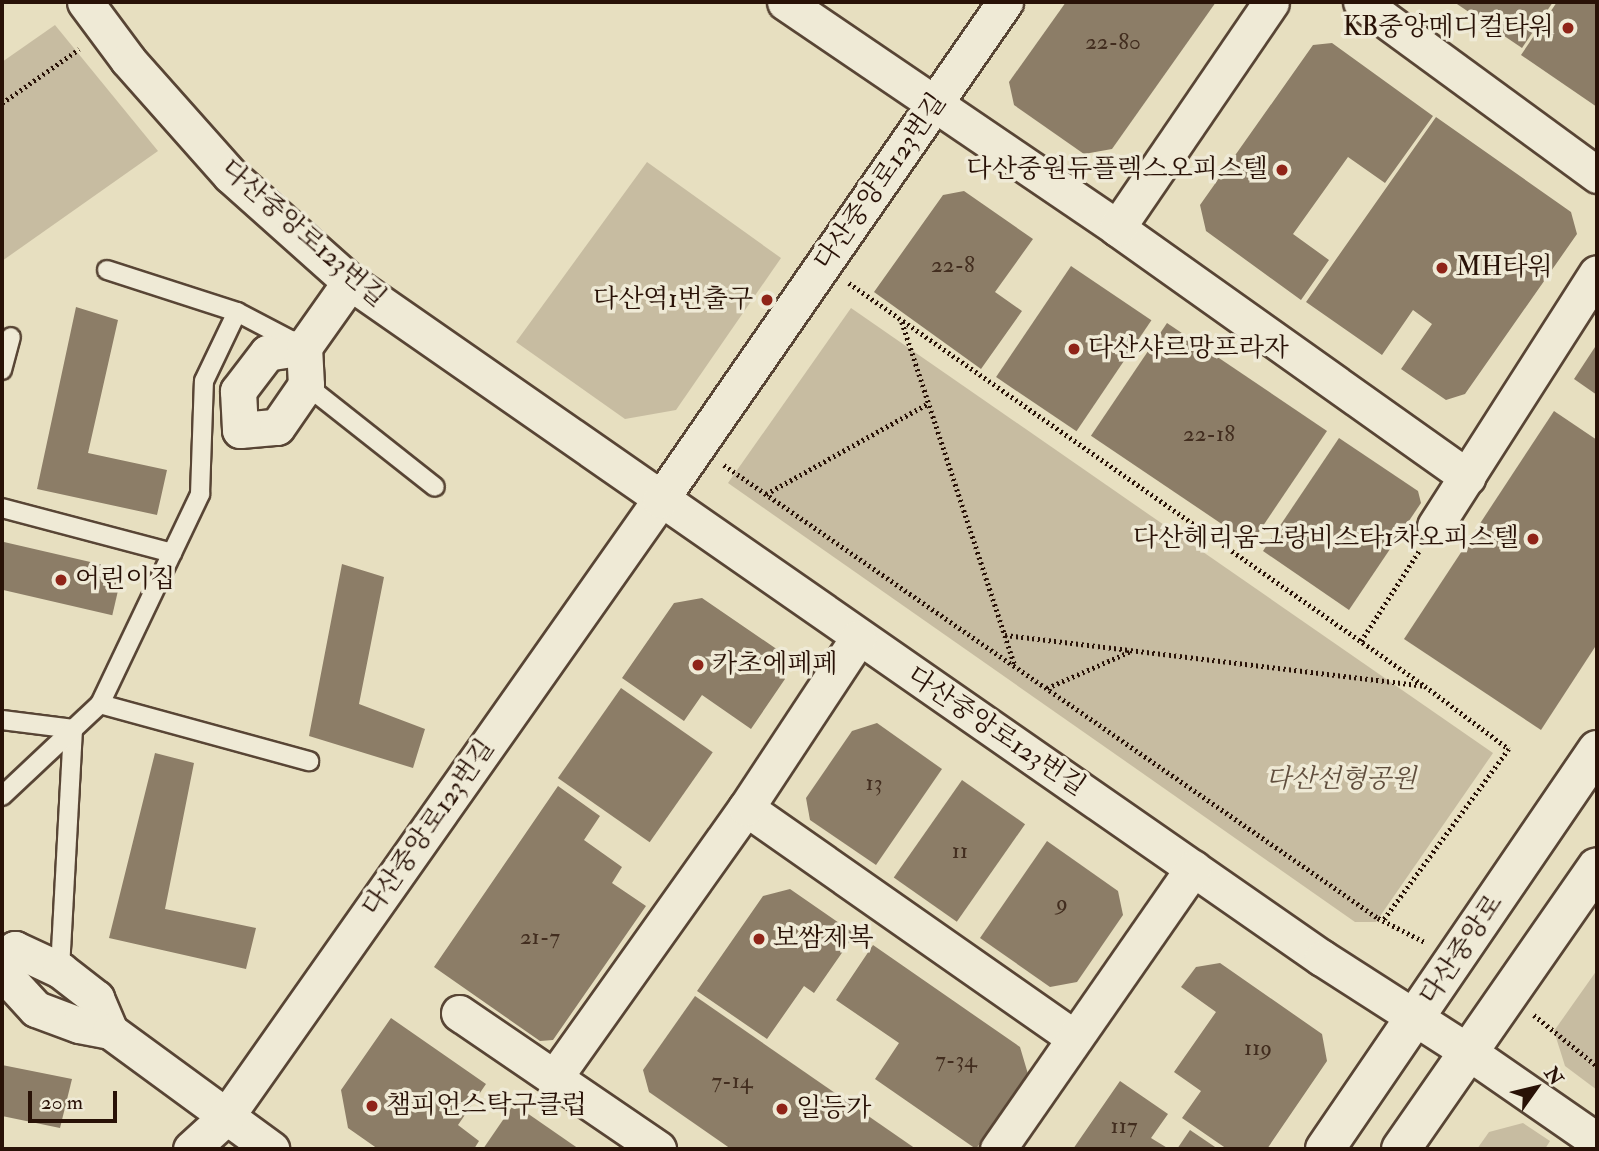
<!DOCTYPE html>
<html>
<head>
<meta charset="utf-8">
<style>
  body { margin:0 }
  #map { position:relative; width:1599px; height:1151px; overflow:hidden; background:#e7dfc0; font-family:"IM FELL Double Pica","Noto Serif KR",serif }
  div>[style] { position:absolute }
  .green>* { inset:0; background:#c7bca1 }
  .building>* { inset:0; background:#8c7d67; transform-origin:0 0 }
  .path>* { height:4.5px; margin-top:-2.25px; transform-origin:0; background:repeating-linear-gradient(90deg,#291207 0 2px,transparent 0 5.5px) }
  .roads { filter:drop-shadow(2px 0 #584535) drop-shadow(-2px 0 #584535) drop-shadow(0 2px #584535) drop-shadow(0 -2px #584535) }
  .lane>* { height:18px; margin:-9px; padding:0 9px; transform-origin:9px; border-radius:9px; background:#efead6 }
  .street>* { height:35px; margin:-17.5px; padding:0 17.5px; transform-origin:17.5px; border-radius:17.5px; background:#efead6 }
  .secondary>* { height:38px; margin:-19px; padding:0 19px; transform-origin:19px; border-radius:19px; background:#efead6 }
  .dots>* { width:19px; height:19px; translate:-50% -50%; box-sizing:border-box; border:4px solid #efead6; border-radius:50% }
  span { translate:-50% -50%; white-space:nowrap; text-align:center; line-height:1.15; -webkit-text-stroke:7px #efead6; paint-order:stroke }
  .number-label { font-size:23px; color:#422d1f }
  .number-label span { -webkit-text-stroke-width:0 }
  .poi-label { font-size:26px; color:#291207 }
  .right { translate:-100% -50%; text-align:right }
  .left { translate:0 -50%; text-align:left }
  .street-label { font-size:26px; color:#291207 }
  .park-label { font-size:26px; color:#604e3d; font-style:italic }
  .frame { position:absolute; inset:0; border:4px solid #291207; pointer-events:none }
  .north { position:absolute; left:1501px; top:1053px; width:70px; height:70px; -webkit-text-stroke:5px #efead6; paint-order:stroke; rotate:56deg; font-size:19px; font-weight:700; line-height:28px; text-align:center; color:#291207 }
  .north::after { content:''; display:block; margin:auto; width:24px; height:32px; background:#291207; clip-path:polygon(50% 0,100% 100%,50% 72%,0 100%) }
  .scale { position:absolute; left:28px; top:1091px; width:89px; height:32px; box-sizing:border-box; border:4px solid #291207; border-top:0; padding-left:9px; font-size:21px; line-height:24px; white-space:nowrap; color:#291207; -webkit-text-stroke:5px #efead6; paint-order:stroke }
</style>
</head>
<body>
<div id="map">
  <div class="green">
    <i style="clip-path:polygon(55px 25px,158px 151px,2px 261px,2px 62px)"></i>
    <i style="clip-path:polygon(647px 162px,781px 258px,676px 410px,625px 419px,516px 342px)"></i>
    <i style="clip-path:polygon(851px 308px,1493px 753px,1376px 922px,1355px 922px,728px 483px)"></i>
    <i style="clip-path:polygon(1597px 970px,1597px 1090px,1565px 1066px,1554px 1031px)"></i>
    <i style="clip-path:polygon(1523px 1123px,1550px 1141px,1545px 1149px,1477px 1149px,1489px 1132px)"></i>
  </div>
  <div class="building">
    <i style="clip-path:polygon(1066px 2px,1216px 2px,1112px 149px,1084px 154px,1014px 105px,1009px 82px)"></i>
    <i style="clip-path:polygon(1454px 2px,1553px 2px,1522px 48px)"></i>
    <i style="clip-path:polygon(1557px 2px,1597px 2px,1597px 107px,1521px 55px)"></i>
    <i style="clip-path:polygon(1332px 43px,1433px 116px,1385px 183px,1348px 157px,1293px 234px,1329px 260px,1301px 300px,1206px 231px,1200px 205px,1313px 45px)"></i>
    <i style="clip-path:polygon(1436px 117px,1571px 212px,1577px 234px,1465px 394px,1446px 400px,1401px 369px,1432px 324px,1413px 310px,1382px 355px,1306px 302px)"></i>
    <i style="clip-path:polygon(964px 191px,1033px 239px,995px 292px,1022px 311px,981px 369px,874px 292px,943px 195px)"></i>
    <i style="left:1071px;top:266px;width:97px;height:134px;rotate:34deg"></i>
    <i style="clip-path:polygon(76px 307px,118px 320px,88px 453px,167px 470px,157px 515px,37px 489px)"></i>
    <i style="left:1167px;top:323px;width:193px;height:136px;rotate:34deg"></i>
    <i style="clip-path:polygon(1597px 344px,1597px 395px,1574px 379px)"></i>
    <i style="clip-path:polygon(1554px 411px,1597px 440px,1597px 644px,1541px 730px,1404px 639px)"></i>
    <i style="clip-path:polygon(1339px 438px,1418px 491px,1421px 503px,1349px 610px,1263px 551px)"></i>
    <i style="left:4px;top:542px;width:122px;height:47px;rotate:13deg"></i>
    <i style="clip-path:polygon(342px 564px,384px 577px,359px 704px,425px 729px,413px 768px,309px 736px)"></i>
    <i style="clip-path:polygon(702px 598px,778px 650px,785px 679px,751px 729px,702px 695px,684px 721px,622px 678px,674px 603px)"></i>
    <i style="left:621px;top:688px;width:112px;height:110px;rotate:35deg"></i>
    <i style="clip-path:polygon(877px 723px,942px 769px,876px 865px,810px 820px,806px 798px,852px 731px)"></i>
    <i style="clip-path:polygon(155px 753px,194px 763px,165px 909px,256px 928px,246px 969px,109px 938px)"></i>
    <i style="left:962px;top:780px;width:77px;height:119px;rotate:35deg"></i>
    <i style="clip-path:polygon(558px 786px,600px 816px,584px 840px,622px 867px,612px 883px,646px 906px,553px 1040px,540px 1041px,434px 967px)"></i>
    <i style="clip-path:polygon(1047px 841px,1118px 891px,1123px 915px,1077px 982px,1050px 987px,980px 938px)"></i>
    <i style="clip-path:polygon(790px 889px,855px 934px,814px 993px,804px 986px,767px 1039px,697px 991px,763px 896px)"></i>
    <i style="clip-path:polygon(873px 945px,1020px 1047px,1028px 1074px,976px 1149px,875px 1079px,899px 1043px,836px 1000px)"></i>
    <i style="clip-path:polygon(1220px 963px,1322px 1034px,1327px 1061px,1267px 1149px,1227px 1149px,1182px 1118px,1201px 1091px,1174px 1072px,1216px 1012px,1181px 987px,1196px 967px)"></i>
    <i style="clip-path:polygon(695px 996px,916px 1149px,731px 1149px,649px 1092px,643px 1070px)"></i>
    <i style="clip-path:polygon(391px 1018px,486px 1084px,458px 1125px,479px 1141px,474px 1149px,378px 1149px,348px 1128px,341px 1090px)"></i>
    <i style="clip-path:polygon(2px 1065px,72px 1079px,60px 1128px,2px 1116px)"></i>
    <i style="clip-path:polygon(1120px 1081px,1168px 1114px,1151px 1138px,1169px 1149px,1073px 1149px)"></i>
    <i style="clip-path:polygon(514px 1104px,579px 1149px,483px 1149px)"></i>
    <i style="clip-path:polygon(1190px 1130px,1218px 1149px,1177px 1149px)"></i>
  </div>
  <div class="path">
    <i style="left:2px;top:103px;width:94px;rotate:-35deg"></i>
    <i style="left:849px;top:283px;width:703px;rotate:34.98deg"></i>
    <i style="left:1425px;top:686px;width:105px;rotate:36.9deg"></i>
    <i style="left:1509px;top:749px;width:212px;rotate:126.2deg"></i>
    <i style="left:902px;top:322px;width:362px;rotate:71.8deg"></i>
    <i style="left:724px;top:465px;width:796px;rotate:34.71deg"></i>
    <i style="left:1378px;top:918px;width:53px;rotate:27.1deg"></i>
    <i style="left:766px;top:494px;width:187px;rotate:-29.2deg"></i>
    <i style="left:1005px;top:635px;width:422px;rotate:6.9deg"></i>
    <i style="left:1361px;top:641px;width:107px;rotate:-57.2deg"></i>
    <i style="left:1047px;top:688px;width:90px;rotate:-23.7deg"></i>
    <i style="left:1534px;top:1015px;width:81px;rotate:39deg"></i>
  </div>
  <div class="roads">
    <div class="lane">
      <i style="left:107px;top:270px;width:137px;rotate:17.9deg"></i>
      <i style="left:2px;top:370px;width:34px;rotate:-75deg"></i>
      <i style="left:306px;top:385px;width:164px;rotate:38.3deg"></i>
      <i style="left:2px;top:508px;width:176px;rotate:14.8deg"></i>
      <i style="left:100px;top:704px;width:217px;rotate:15.3deg"></i>
      <i style="left:2px;top:720px;width:72px;rotate:7.2deg"></i>
      <i style="left:73px;top:729px;width:241px;rotate:93.1deg"></i>
      <i style="left:2px;top:796px;width:134px;rotate:-43.2deg"></i>
      <i style="left:100px;top:704px;width:233px;rotate:-64.5deg"></i>
      <i style="left:200px;top:494px;width:113px;rotate:-88deg"></i>
      <i style="left:204px;top:381px;width:76px;rotate:-64.4deg"></i>
      <i style="left:237px;top:312px;width:69px;rotate:27.7deg"></i>
    </div>
    <div class="street">
      <i style="left:85px;top:2px;width:72px;rotate:53.4deg"></i>
      <i style="left:128px;top:60px;width:154px;rotate:48.4deg"></i>
      <i style="left:230px;top:175px;width:161px;rotate:41.7deg"></i>
      <i style="left:350px;top:282px;width:1184px;rotate:34.82deg"></i>
      <i style="left:1322px;top:958px;width:176px;rotate:32.7deg"></i>
      <i style="left:1470px;top:1053px;width:155px;rotate:34.7deg"></i>
      <i style="left:785px;top:2px;width:402px;rotate:34.2deg"></i>
      <i style="left:1117px;top:228px;width:430px;rotate:35.4deg"></i>
      <i style="left:1361px;top:2px;width:293px;rotate:36.2deg"></i>
      <i style="left:1117px;top:228px;width:273px;rotate:-55.7deg"></i>
      <i style="left:304px;top:347px;width:37px;rotate:171deg"></i>
      <i style="left:267px;top:353px;width:48px;rotate:127.3deg"></i>
      <i style="left:238px;top:391px;width:39px;rotate:87deg"></i>
      <i style="left:240px;top:430px;width:37px;rotate:-5deg"></i>
      <i style="left:277px;top:427px;width:51px;rotate:-55.4deg"></i>
      <i style="left:306px;top:385px;width:38px;rotate:-93deg"></i>
      <i style="left:304px;top:347px;width:80px;rotate:-54.7deg"></i>
      <i style="left:1435px;top:526px;width:300px;rotate:-57.4deg"></i>
      <i style="left:746px;top:808px;width:401px;rotate:35deg"></i>
      <i style="left:2px;top:968px;width:23px;rotate:-56deg"></i>
      <i style="left:15px;top:949px;width:50px;rotate:25deg"></i>
      <i style="left:60px;top:970px;width:46px;rotate:37.9deg"></i>
      <i style="left:96px;top:998px;width:36px;rotate:67deg"></i>
      <i style="left:2px;top:972px;width:50px;rotate:47.4deg"></i>
      <i style="left:36px;top:1009px;width:46px;rotate:20.4deg"></i>
      <i style="left:79px;top:1025px;width:32px;rotate:11deg"></i>
      <i style="left:110px;top:1031px;width:200px;rotate:36.2deg"></i>
      <i style="left:459px;top:1013px;width:241px;rotate:34.3deg"></i>
      <i style="left:554px;top:1078px;width:331px;rotate:-54.6deg"></i>
      <i style="left:746px;top:808px;width:204px;rotate:-56.6deg"></i>
      <i style="left:191px;top:1149px;width:46px;rotate:-42.4deg"></i>
      <i style="left:225px;top:1118px;width:756px;rotate:-54.86deg"></i>
      <i style="left:660px;top:500px;width:606px;rotate:-55.29deg"></i>
      <i style="left:998px;top:1149px;width:342px;rotate:-55.2deg"></i>
    </div>
    <div class="secondary">
      <i style="left:1325px;top:1149px;width:483px;rotate:-55.7deg"></i>
      <i style="left:1401px;top:1149px;width:343px;rotate:-55.2deg"></i>
    </div>
  </div>
  <div class="dots">
    <i style="left:1568px;top:28px;background:#8f2418"></i>
    <i style="left:1282px;top:170px;background:#8f2418"></i>
    <i style="left:1442px;top:268px;background:#8f2418"></i>
    <i style="left:767px;top:300px;background:#8f2418"></i>
    <i style="left:1074px;top:349px;background:#8f2418"></i>
    <i style="left:1533px;top:539px;background:#8f2418"></i>
    <i style="left:61px;top:580px;background:#8f2418"></i>
    <i style="left:698px;top:665px;background:#8f2418"></i>
    <i style="left:759px;top:939px;background:#8f2418"></i>
    <i style="left:372px;top:1106px;background:#8f2418"></i>
    <i style="left:782px;top:1109px;background:#8f2418"></i>
  </div>
  <div class="number-label">
    <span style="left:1113px;top:42px">22-80</span>
    <span style="left:953px;top:265px">22-8</span>
    <span style="left:1209px;top:434px">22-18</span>
    <span style="left:874px;top:783px">13</span>
    <span style="left:960px;top:851px">11</span>
    <span style="left:1062px;top:903px">9</span>
    <span style="left:540px;top:937px">21-7</span>
    <span style="left:1258px;top:1048px">119</span>
    <span style="left:956px;top:1060px">7-34</span>
    <span style="left:732px;top:1081px">7-14</span>
    <span style="left:1124px;top:1126px">117</span>
  </div>
  <div class="poi-label">
    <span class="right" style="left:1554px;top:28px">KB중앙메디컬타워</span>
    <span class="right" style="left:1268px;top:170px">다산중원듀플렉스오피스텔</span>
    <span class="left" style="left:1456px;top:268px">MH타워</span>
    <span class="right" style="left:753px;top:300px">다산역1번출구</span>
    <span class="left" style="left:1088px;top:349px">다산샤르망프라자</span>
    <span class="right" style="left:1519px;top:539px">다산헤리움그랑비스타1차오피스텔</span>
    <span class="left" style="left:75px;top:580px">어린이집</span>
    <span class="left" style="left:712px;top:665px">카초에페페</span>
    <span class="left" style="left:773px;top:939px">보쌈제복</span>
    <span class="left" style="left:386px;top:1106px">챔피언스탁구클럽</span>
    <span class="left" style="left:796px;top:1109px">일등가</span>
  </div>
  <div class="street-label">
    <span style="left:881px;top:182px;rotate:-55deg">다산중앙로123번길</span>
    <span style="left:303px;top:234px;rotate:41deg">다산중앙로123번길</span>
    <span style="left:996px;top:732px;rotate:34deg">다산중앙로123번길</span>
    <span style="left:429px;top:828px;rotate:-55deg">다산중앙로123번길</span>
    <span style="left:1462px;top:950px;rotate:-56deg">다산중앙로</span>
  </div>
  <div class="park-label">
    <span style="left:1341px;top:780px">다산선형공원</span>
  </div>
  <div class="frame"></div>
  <div class="north">N</div>
  <div class="scale">20 m</div>
</div>
</body>
</html>
